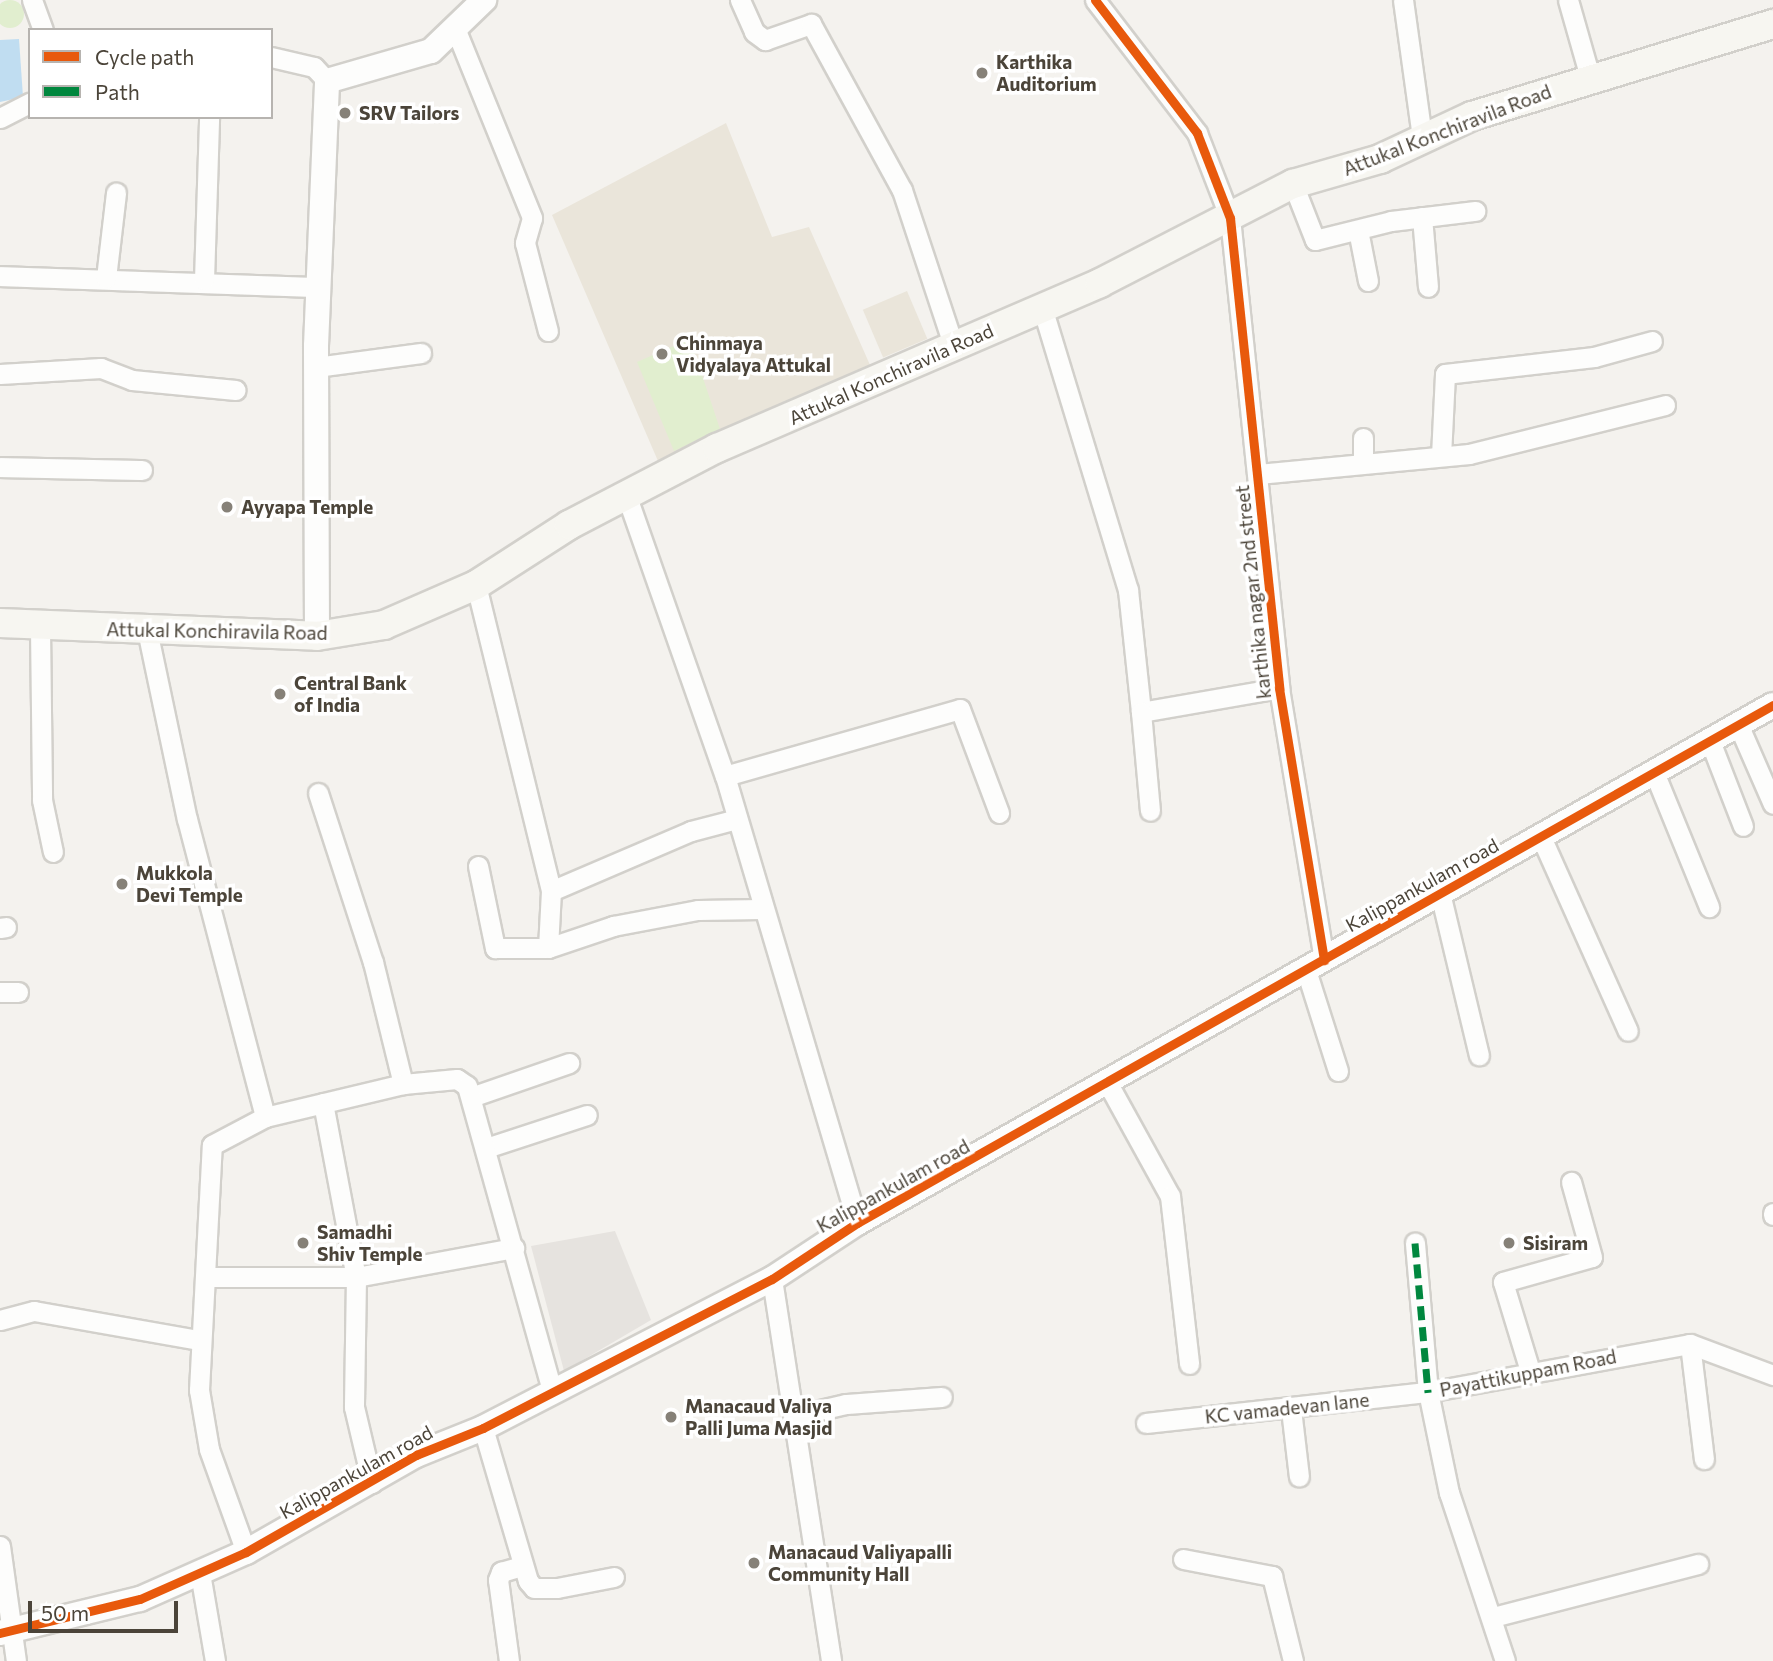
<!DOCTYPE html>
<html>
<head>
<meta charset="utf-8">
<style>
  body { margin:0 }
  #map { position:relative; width:1773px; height:1661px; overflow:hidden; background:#f4f2ee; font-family:Commissioner,sans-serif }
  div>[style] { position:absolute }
  .education>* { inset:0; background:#eae5da; transform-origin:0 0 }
  .green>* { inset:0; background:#e1eecf }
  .round { border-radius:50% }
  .parking>* { inset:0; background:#e6e3df }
  .water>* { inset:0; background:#c0ddf1 }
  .roads { filter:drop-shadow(2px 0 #d2d0cb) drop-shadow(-2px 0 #d2d0cb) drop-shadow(0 2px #d2d0cb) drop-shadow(0 -2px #d2d0cb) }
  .minor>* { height:19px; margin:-9.5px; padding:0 9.5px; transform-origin:9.5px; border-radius:9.5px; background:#fdfdfc }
  .tertiary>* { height:24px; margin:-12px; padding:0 12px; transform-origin:12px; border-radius:12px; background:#fdfdfc }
  .secondary>* { height:28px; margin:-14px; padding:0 14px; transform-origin:14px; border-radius:14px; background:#f7f6f1 }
  .quiet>* { height:7px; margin-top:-3.5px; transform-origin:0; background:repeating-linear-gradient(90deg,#00873e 0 14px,transparent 0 21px) }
  .cycleway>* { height:9px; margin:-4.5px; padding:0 4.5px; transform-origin:4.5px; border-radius:4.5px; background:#e8590c }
  .dots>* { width:19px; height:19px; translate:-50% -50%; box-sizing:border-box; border:4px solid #fff; border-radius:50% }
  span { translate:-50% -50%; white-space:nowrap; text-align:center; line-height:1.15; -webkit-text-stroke:7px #fff; paint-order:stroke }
  .poi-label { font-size:19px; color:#4b4439; font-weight:700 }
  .left { translate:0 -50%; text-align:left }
  .street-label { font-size:19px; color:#4b4439 }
  .legend { position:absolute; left:28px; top:28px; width:245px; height:91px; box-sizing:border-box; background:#fff; border:2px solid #b7b4b0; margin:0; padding:9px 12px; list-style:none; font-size:21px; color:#4b4439 }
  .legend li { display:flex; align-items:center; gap:14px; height:35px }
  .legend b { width:35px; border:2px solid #b7b4b0 }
  .scale { position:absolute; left:28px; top:1601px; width:150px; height:32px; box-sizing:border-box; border:4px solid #4b4439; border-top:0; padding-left:9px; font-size:21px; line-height:24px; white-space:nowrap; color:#4b4439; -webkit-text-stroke:5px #fff; paint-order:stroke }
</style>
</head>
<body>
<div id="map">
  <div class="education">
    <i style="clip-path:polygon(726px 123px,772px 237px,809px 227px,874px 374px,664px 475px,552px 215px)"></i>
    <i style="left:907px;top:291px;width:52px;height:48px;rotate:67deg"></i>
  </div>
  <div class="green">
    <i class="round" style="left:-4px;top:0;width:28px;height:28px"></i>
    <i style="clip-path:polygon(690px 339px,720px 429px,674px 451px,637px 362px)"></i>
  </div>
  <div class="parking">
    <i style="clip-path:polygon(615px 1231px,651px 1320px,564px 1371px,531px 1246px)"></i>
  </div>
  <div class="water">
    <i style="clip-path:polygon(19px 39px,23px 97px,0 102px,0 40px)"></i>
  </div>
  <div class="roads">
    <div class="minor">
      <i style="left:32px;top:0;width:32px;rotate:70deg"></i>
      <i style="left:740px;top:0;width:35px;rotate:66deg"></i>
      <i style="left:754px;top:32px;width:14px;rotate:36deg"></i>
      <i style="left:765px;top:40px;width:49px;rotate:-19.2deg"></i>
      <i style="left:811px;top:24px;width:189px;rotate:61.3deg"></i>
      <i style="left:902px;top:190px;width:165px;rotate:71.7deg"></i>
      <i style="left:1095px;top:0;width:168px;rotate:52.5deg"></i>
      <i style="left:1197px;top:133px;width:91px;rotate:68.8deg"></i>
      <i style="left:1230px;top:218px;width:473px;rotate:84deg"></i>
      <i style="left:1279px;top:688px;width:276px;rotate:80.6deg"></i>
      <i style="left:1403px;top:0;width:138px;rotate:82.1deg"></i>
      <i style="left:1568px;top:0;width:80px;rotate:74.1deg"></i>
      <i style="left:455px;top:28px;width:205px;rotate:67.9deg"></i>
      <i style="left:532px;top:218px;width:26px;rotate:106deg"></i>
      <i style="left:525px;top:243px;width:91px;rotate:75.4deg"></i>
      <i style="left:271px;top:57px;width:44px;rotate:13.1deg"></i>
      <i style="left:314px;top:67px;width:19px;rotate:47deg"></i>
      <i style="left:0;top:118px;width:34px;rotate:-27deg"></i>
      <i style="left:1293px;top:184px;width:60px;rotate:68.6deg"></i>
      <i style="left:1315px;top:240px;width:78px;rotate:-14deg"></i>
      <i style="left:1391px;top:221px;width:85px;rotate:-6.8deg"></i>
      <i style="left:1422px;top:217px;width:70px;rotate:85.1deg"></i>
      <i style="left:1358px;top:230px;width:52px;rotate:78.9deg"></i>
      <i style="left:0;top:276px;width:319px;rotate:2deg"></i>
      <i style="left:106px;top:278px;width:86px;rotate:-83.3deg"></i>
      <i style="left:204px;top:280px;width:163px;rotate:-88.2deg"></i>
      <i style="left:1042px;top:307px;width:296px;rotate:73.1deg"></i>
      <i style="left:1128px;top:590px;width:123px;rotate:83.9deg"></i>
      <i style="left:1141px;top:712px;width:140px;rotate:-9.9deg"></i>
      <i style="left:316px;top:367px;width:106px;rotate:-7.6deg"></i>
      <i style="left:0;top:374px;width:101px;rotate:-3.4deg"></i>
      <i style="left:101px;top:368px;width:33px;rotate:21deg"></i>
      <i style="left:132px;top:380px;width:104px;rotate:5.5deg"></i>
      <i style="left:1441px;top:456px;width:82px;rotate:-87.2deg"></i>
      <i style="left:1445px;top:374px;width:150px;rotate:-6.5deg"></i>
      <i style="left:1594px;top:357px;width:60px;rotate:-15.4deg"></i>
      <i style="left:1363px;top:463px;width:25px;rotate:-90deg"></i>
      <i style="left:0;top:467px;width:142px;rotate:1.2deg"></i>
      <i style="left:1258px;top:474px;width:212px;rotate:-5.4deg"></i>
      <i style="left:1469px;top:454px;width:202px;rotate:-14deg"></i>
      <i style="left:626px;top:494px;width:299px;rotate:70.7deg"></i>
      <i style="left:725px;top:776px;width:466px;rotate:73.5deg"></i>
      <i style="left:476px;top:585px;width:315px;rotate:76.2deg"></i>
      <i style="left:551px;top:891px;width:152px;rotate:-23.2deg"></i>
      <i style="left:691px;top:831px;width:43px;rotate:-14.7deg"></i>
      <i style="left:40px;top:628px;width:172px;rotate:89.3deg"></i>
      <i style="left:42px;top:800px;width:53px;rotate:78.1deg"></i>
      <i style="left:147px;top:630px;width:193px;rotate:78.1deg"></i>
      <i style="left:187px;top:819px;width:308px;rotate:75.3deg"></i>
      <i style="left:1141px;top:712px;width:99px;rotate:84.8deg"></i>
      <i style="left:1738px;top:724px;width:87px;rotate:66.4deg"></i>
      <i style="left:1710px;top:741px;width:91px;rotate:68.8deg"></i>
      <i style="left:1654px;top:772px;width:146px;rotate:67.8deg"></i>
      <i style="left:725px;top:776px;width:244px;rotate:-15.9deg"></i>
      <i style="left:960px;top:709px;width:111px;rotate:69.4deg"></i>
      <i style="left:318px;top:793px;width:178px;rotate:72deg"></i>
      <i style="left:373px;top:962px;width:126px;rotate:76.2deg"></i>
      <i style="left:1542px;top:839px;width:210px;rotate:65.9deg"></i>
      <i style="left:478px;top:866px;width:84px;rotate:78.3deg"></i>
      <i style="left:495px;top:948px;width:53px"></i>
      <i style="left:548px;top:948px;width:69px;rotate:-18.7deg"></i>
      <i style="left:613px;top:926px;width:86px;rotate:-10.7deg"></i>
      <i style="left:698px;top:910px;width:63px;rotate:-0.9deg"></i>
      <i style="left:1440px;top:893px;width:167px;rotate:76.5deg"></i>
      <i style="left:0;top:928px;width:6px;rotate:-9deg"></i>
      <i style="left:548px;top:948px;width:57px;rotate:-87deg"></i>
      <i style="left:1306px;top:970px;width:106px;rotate:72.4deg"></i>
      <i style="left:0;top:992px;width:18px"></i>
      <i style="left:1107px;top:1082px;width:130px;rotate:61.1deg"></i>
      <i style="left:1170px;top:1196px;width:169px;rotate:83.5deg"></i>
      <i style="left:471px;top:1097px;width:104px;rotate:-19.1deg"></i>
      <i style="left:323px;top:1103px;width:177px;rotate:79.3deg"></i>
      <i style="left:356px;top:1277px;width:130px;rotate:90.9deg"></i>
      <i style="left:354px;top:1407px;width:78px;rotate:76.7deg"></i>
      <i style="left:486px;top:1148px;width:106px;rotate:-18.1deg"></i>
      <i style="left:1773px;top:1213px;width:2px;rotate:90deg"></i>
      <i style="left:206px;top:1277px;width:150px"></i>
      <i style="left:356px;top:1277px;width:161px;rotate:-10.4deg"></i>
      <i style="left:772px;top:1279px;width:387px;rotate:81.2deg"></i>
      <i style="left:0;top:1320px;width:35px;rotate:-15deg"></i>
      <i style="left:34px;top:1311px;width:167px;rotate:10deg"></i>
      <i style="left:1690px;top:1344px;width:116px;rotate:83.1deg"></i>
      <i style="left:1530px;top:1371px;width:93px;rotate:-106.9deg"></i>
      <i style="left:1503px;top:1282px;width:92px;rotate:-15.7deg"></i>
      <i style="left:1592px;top:1257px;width:78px;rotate:-105.6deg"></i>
      <i style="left:1291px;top:1409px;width:68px;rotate:83.3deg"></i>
      <i style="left:794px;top:1416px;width:53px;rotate:-13deg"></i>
      <i style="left:846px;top:1404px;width:96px;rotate:-4.2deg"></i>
      <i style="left:1146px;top:1423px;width:284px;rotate:-6.3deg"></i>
      <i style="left:1428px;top:1392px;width:150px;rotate:-95deg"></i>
      <i style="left:483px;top:1428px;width:159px;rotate:73.6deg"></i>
      <i style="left:528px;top:1581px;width:9px;rotate:49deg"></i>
      <i style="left:534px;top:1588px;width:23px"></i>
      <i style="left:557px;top:1588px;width:58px;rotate:-10.9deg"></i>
      <i style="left:0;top:1546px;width:116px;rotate:82.1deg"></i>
      <i style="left:246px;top:1552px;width:109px;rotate:-109.8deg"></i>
      <i style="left:209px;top:1449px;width:60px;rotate:-99.6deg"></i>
      <i style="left:199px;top:1390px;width:245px;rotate:-87deg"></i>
      <i style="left:212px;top:1145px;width:60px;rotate:-27.8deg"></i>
      <i style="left:265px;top:1117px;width:142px;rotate:-13.4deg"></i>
      <i style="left:403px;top:1084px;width:54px;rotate:-5.3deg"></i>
      <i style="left:457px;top:1079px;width:12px;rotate:35deg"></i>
      <i style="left:467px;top:1086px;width:316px;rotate:74.4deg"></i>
      <i style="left:1183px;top:1559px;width:91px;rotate:10.8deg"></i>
      <i style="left:1272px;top:1576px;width:88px;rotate:76.1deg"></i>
      <i style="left:200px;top:1573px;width:89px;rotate:80.3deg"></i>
      <i style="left:1493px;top:1617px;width:212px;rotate:-14.5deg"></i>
      <i style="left:509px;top:1661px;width:82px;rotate:-97.7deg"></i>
      <i style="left:498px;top:1580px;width:9px;rotate:-69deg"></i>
      <i style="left:501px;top:1572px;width:22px;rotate:-16deg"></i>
      <i style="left:1505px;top:1661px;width:177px;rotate:-108.4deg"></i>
      <i style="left:1449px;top:1493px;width:103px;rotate:-101.7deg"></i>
      <i style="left:1428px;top:1392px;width:266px;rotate:-10.4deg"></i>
      <i style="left:1690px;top:1344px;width:89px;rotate:20.5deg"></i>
    </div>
    <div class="tertiary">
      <i style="left:317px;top:636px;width:290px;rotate:-90.2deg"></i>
      <i style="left:316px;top:346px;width:265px;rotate:-87.6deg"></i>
      <i style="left:327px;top:81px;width:108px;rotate:-16.1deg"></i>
      <i style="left:431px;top:51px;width:74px;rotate:-43.9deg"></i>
      <i style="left:0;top:1633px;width:144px;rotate:-13.7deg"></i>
      <i style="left:140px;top:1599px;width:116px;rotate:-23.9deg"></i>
      <i style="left:246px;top:1552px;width:196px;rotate:-29.7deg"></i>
      <i style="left:416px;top:1455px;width:72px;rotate:-21.9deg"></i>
      <i style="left:483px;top:1428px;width:325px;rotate:-27.3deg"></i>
      <i style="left:772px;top:1279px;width:102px;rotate:-33.4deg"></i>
      <i style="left:857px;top:1223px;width:1052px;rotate:-29.49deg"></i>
    </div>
    <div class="secondary">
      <i style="left:0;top:623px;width:317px;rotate:2.3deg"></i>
      <i style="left:317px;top:636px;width:68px;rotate:-9.3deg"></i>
      <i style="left:384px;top:625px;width:100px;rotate:-23.5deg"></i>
      <i style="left:476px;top:585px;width:111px;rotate:-32.8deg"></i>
      <i style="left:569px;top:525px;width:167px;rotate:-27.5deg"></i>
      <i style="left:717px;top:448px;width:417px;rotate:-23.3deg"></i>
      <i style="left:1100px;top:283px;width:217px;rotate:-27.2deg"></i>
      <i style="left:1293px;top:184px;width:91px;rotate:-16deg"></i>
      <i style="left:1380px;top:159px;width:102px;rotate:-25.1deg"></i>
      <i style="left:1472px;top:116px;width:315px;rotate:-17deg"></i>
    </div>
  </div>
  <div class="quiet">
    <i style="left:1415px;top:1243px;width:150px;rotate:85deg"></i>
  </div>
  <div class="cycleway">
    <i style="left:1095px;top:0;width:168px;rotate:52.5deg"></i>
    <i style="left:1197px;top:133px;width:91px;rotate:68.8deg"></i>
    <i style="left:1230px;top:218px;width:473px;rotate:84deg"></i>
    <i style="left:1279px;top:688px;width:276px;rotate:80.6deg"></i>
    <i style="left:0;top:1633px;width:144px;rotate:-13.7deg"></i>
    <i style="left:140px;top:1599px;width:116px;rotate:-23.9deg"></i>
    <i style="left:246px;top:1552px;width:196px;rotate:-29.7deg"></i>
    <i style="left:416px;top:1455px;width:72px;rotate:-21.9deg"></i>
    <i style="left:483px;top:1428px;width:325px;rotate:-27.3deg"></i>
    <i style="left:772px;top:1279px;width:102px;rotate:-33.4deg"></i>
    <i style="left:857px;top:1223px;width:1052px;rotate:-29.49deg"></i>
  </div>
  <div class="dots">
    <i style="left:982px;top:73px;background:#868178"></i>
    <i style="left:345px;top:113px;background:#868178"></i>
    <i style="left:662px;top:354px;background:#868178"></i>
    <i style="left:227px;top:507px;background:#868178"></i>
    <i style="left:280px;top:694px;background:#868178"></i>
    <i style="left:122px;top:884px;background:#868178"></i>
    <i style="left:303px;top:1243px;background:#868178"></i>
    <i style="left:1509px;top:1243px;background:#868178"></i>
    <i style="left:671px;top:1417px;background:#868178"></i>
    <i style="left:754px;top:1563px;background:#868178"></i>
  </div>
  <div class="poi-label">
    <span class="left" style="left:996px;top:73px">Karthika<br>Auditorium</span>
    <span class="left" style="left:359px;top:113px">SRV Tailors</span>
    <span class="left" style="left:676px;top:354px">Chinmaya<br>Vidyalaya Attukal</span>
    <span class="left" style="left:241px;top:507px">Ayyapa Temple</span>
    <span class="left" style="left:294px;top:694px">Central Bank<br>of India</span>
    <span class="left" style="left:136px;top:884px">Mukkola<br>Devi Temple</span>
    <span class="left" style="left:317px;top:1243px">Samadhi<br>Shiv Temple</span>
    <span class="left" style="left:1523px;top:1243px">Sisiram</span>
    <span class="left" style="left:685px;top:1417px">Manacaud Valiya<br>Palli Juma Masjid</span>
    <span class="left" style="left:768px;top:1563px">Manacaud Valiyapalli<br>Community Hall</span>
  </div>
  <div class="street-label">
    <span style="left:1447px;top:130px;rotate:-21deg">Attukal Konchiravila Road</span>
    <span style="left:891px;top:374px;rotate:-24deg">Attukal Konchiravila Road</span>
    <span style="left:1253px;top:592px;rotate:-96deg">karthika nagar 2nd street</span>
    <span style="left:217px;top:631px;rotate:1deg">Attukal Konchiravila Road</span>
    <span style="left:1422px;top:885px;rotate:-29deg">Kalippankulam road</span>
    <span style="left:893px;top:1186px;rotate:-29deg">Kalippankulam road</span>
    <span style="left:1528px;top:1373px;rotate:-11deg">Payattikuppam Road</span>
    <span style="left:1287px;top:1408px;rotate:-6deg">KC vamadevan lane</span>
    <span style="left:356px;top:1472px;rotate:-29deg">Kalippankulam road</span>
  </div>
  <ul class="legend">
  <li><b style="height:9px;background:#e8590c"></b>Cycle path</li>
  <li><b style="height:9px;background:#00873e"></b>Path</li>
  </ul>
  <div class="scale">50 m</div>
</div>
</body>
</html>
